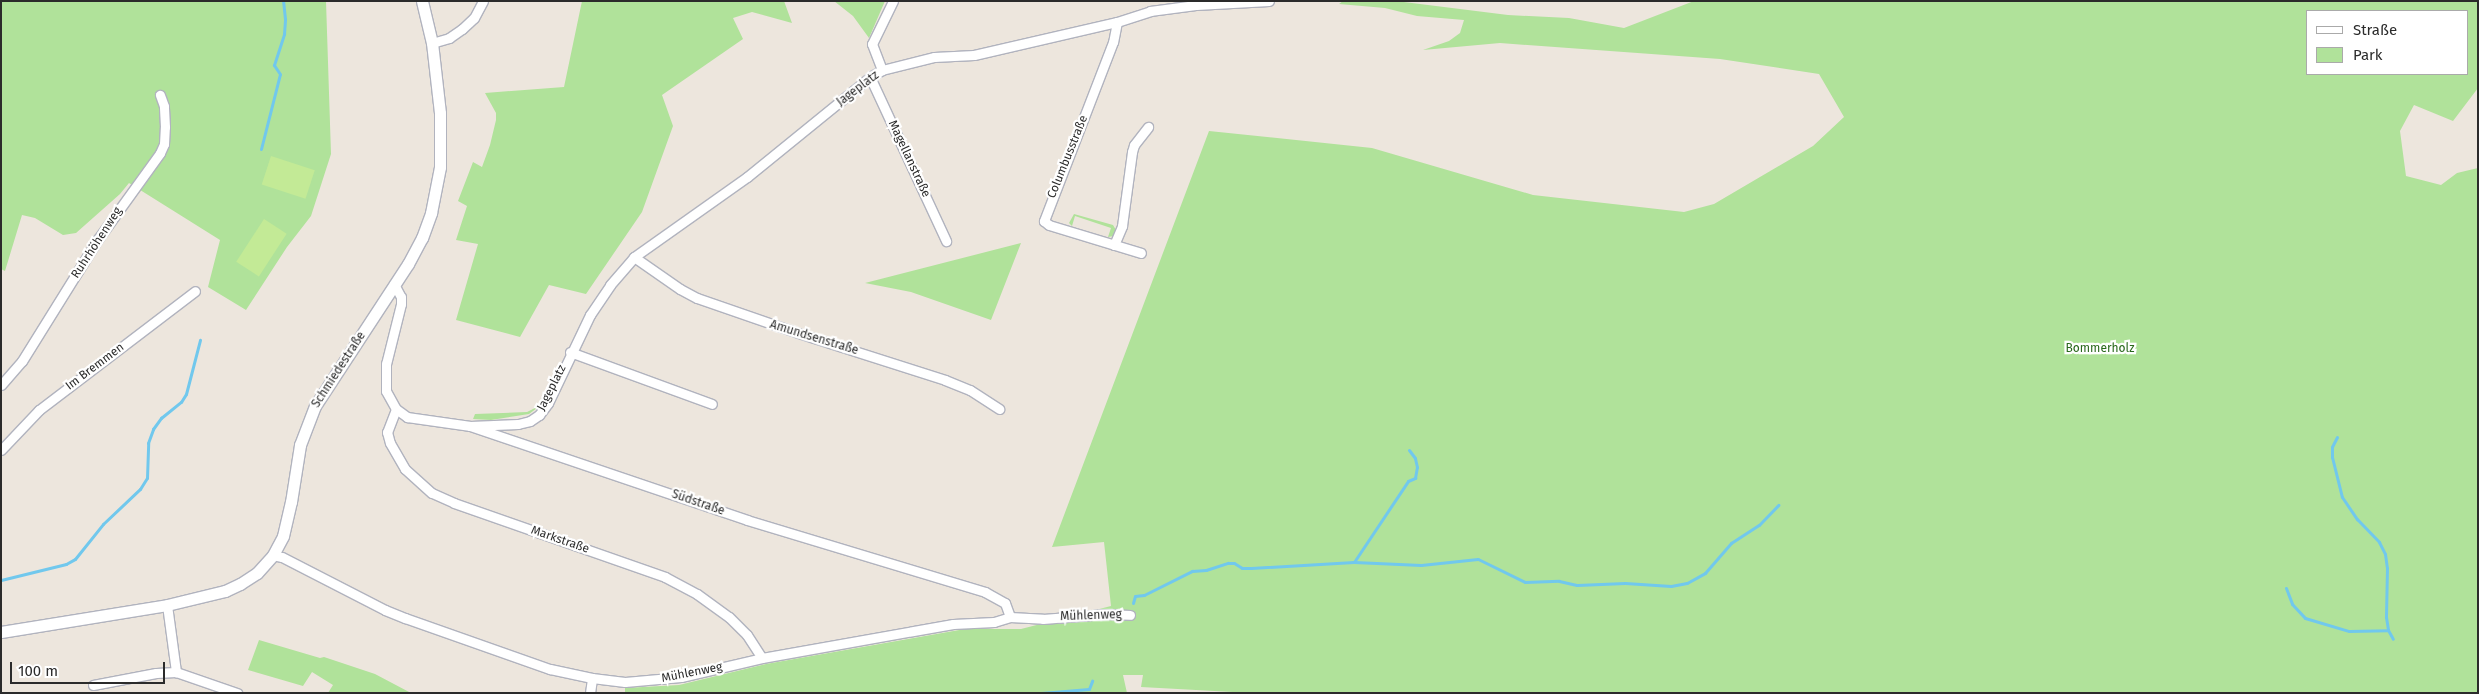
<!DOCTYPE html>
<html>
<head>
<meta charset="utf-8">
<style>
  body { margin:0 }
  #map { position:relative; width:2479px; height:694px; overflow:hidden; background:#ede6dd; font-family:"Fira Sans",sans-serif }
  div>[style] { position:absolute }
  .green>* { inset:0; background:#b0e29a }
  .pitch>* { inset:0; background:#c3ea96; transform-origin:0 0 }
  .stream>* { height:3px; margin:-1.5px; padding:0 1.5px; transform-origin:1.5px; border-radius:1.5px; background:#71c8ed }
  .roads { filter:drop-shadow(1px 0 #b1b3be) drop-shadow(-1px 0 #b1b3be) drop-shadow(0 1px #b1b3be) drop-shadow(0 -1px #b1b3be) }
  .minor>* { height:9px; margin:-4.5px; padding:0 4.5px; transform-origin:4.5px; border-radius:4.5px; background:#fff }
  .secondary>* { height:11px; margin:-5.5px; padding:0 5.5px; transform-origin:5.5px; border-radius:5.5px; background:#fff }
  span { translate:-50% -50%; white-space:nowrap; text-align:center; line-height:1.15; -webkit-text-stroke:4.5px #fff; paint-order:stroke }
  .street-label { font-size:12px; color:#2b2b2b }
  .park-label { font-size:12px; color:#28681b }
  .frame { position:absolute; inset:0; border:2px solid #2b2b2b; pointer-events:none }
  .legend { position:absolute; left:2306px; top:10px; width:162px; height:65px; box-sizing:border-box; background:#fff; border:1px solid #aaa; margin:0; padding:6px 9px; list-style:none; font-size:15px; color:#2b2b2b }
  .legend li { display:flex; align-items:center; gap:10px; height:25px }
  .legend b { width:25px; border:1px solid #aaa }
  .scale { position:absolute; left:10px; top:662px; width:155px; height:22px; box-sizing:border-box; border:2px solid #2b2b2b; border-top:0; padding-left:6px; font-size:15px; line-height:18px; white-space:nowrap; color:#2b2b2b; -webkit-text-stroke:4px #fff; paint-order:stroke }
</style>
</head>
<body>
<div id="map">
  <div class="green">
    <i style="clip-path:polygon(1px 1px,326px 1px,331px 154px,311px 216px,287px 247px,246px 310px,208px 287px,220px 240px,129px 183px,120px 194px,76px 233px,63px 235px,35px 218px,22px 215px,5px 271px,1px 269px)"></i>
    <i style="clip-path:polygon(582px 1px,784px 1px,792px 23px,752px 12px,733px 18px,743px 39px,662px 95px,673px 126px,642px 212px,586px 294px,549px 285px,520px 337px,456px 320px,478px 244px,456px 240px,467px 206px,458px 201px,473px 162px,482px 167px,490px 145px,496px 120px,496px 113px,485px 93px,564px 87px)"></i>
    <i style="clip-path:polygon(834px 1px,885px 1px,869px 38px,853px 16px)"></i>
    <i style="clip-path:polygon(evenodd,1343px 1px,1396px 1px,1508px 15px,1569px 18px,1624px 28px,1694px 1px,2478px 1px,2478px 88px,2453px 121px,2414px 105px,2400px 131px,2406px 176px,2441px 185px,2457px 173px,2478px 168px,2478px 693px,1251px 693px,1141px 687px,1143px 675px,1123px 675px,1127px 693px,625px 693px,625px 688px,679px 685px,766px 664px,965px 629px,1021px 629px,1111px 606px,1104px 542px,1052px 547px,1209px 131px,1372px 148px,1533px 195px,1684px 212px,1714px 204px,1813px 146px,1844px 117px,1819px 74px,1720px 59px,1500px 43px,1423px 50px,1449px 41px,1460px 33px,1464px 20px,1417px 16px,1385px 8px,1339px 4px,1343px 1px,2308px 11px,2468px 11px,2468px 74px,2308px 74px,2308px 11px)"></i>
    <i style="clip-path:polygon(1074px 214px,1113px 225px,1116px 230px,1114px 236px,1108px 237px,1111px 228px,1075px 216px,1072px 226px,1069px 223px)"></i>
    <i style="clip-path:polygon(1021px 243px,991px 320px,911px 292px,865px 283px)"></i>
    <i style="clip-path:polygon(546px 391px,548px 392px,541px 405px,529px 414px,491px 420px,473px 419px,475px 414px,527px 412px,537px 407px)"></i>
    <i style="clip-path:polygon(259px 640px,320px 658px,324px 657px,375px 674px,411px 693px,328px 693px,333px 685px,312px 672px,303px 686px,248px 670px)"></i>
  </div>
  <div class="pitch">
    <i style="left:271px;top:156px;width:46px;height:30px;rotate:18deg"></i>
    <i style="left:264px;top:219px;width:27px;height:51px;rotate:33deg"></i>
  </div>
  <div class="stream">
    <i style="left:261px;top:149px;width:77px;rotate:-75.8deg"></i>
    <i style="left:280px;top:74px;width:11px;rotate:-124deg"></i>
    <i style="left:274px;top:65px;width:33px;rotate:-72deg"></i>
    <i style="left:284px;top:34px;width:15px;rotate:-86deg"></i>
    <i style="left:285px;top:19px;width:18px;rotate:-96deg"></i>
    <i style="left:2337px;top:437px;width:11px;rotate:117deg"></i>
    <i style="left:2332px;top:447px;width:10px;rotate:90deg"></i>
    <i style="left:2332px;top:457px;width:41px;rotate:76deg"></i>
    <i style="left:2342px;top:497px;width:27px;rotate:56deg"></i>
    <i style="left:2357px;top:519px;width:32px;rotate:46deg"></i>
    <i style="left:2379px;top:542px;width:13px;rotate:63deg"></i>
    <i style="left:2385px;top:554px;width:14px;rotate:82deg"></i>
    <i style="left:2387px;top:568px;width:49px;rotate:91.2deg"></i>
    <i style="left:2386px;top:617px;width:13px;rotate:81deg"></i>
    <i style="left:2388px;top:630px;width:10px;rotate:61deg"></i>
    <i style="left:1354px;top:562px;width:97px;rotate:-56.3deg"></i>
    <i style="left:1408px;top:481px;width:8px;rotate:-23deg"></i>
    <i style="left:1415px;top:478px;width:11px;rotate:-80deg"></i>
    <i style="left:1417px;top:467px;width:9px;rotate:-103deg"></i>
    <i style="left:1415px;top:458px;width:10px;rotate:-127deg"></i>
    <i style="left:1px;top:580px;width:67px;rotate:-13.8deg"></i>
    <i style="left:66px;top:564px;width:10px;rotate:-29deg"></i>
    <i style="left:75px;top:559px;width:45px;rotate:-51.3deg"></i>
    <i style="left:103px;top:524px;width:51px;rotate:-43.4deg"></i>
    <i style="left:140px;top:489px;width:13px;rotate:-58deg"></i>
    <i style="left:147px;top:478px;width:35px;rotate:-88deg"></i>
    <i style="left:148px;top:443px;width:15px;rotate:-70deg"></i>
    <i style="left:153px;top:429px;width:14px;rotate:-54deg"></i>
    <i style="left:161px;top:418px;width:26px;rotate:-39deg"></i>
    <i style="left:181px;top:402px;width:9px;rotate:-58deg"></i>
    <i style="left:186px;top:394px;width:56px;rotate:-75.5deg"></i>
    <i style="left:2286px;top:588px;width:17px;rotate:69deg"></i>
    <i style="left:2292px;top:604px;width:19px;rotate:47deg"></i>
    <i style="left:2305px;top:618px;width:46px;rotate:16.5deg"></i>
    <i style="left:2349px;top:631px;width:39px;rotate:-1deg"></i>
    <i style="left:1133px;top:603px;width:7px;rotate:-74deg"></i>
    <i style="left:1135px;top:596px;width:9px;rotate:-6deg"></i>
    <i style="left:1144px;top:595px;width:54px;rotate:-26.6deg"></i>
    <i style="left:1192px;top:571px;width:14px;rotate:-4deg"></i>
    <i style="left:1206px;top:570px;width:23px;rotate:-18deg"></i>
    <i style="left:1228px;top:563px;width:6px"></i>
    <i style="left:1234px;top:563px;width:9px;rotate:32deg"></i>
    <i style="left:1242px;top:568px;width:9px"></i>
    <i style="left:1251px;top:568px;width:103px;rotate:-3.3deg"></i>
    <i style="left:1354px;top:562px;width:67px;rotate:2.6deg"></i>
    <i style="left:1421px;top:565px;width:57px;rotate:-6deg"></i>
    <i style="left:1478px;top:559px;width:52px;rotate:26.1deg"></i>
    <i style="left:1525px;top:582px;width:34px;rotate:-2deg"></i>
    <i style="left:1559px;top:581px;width:18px;rotate:13deg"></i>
    <i style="left:1577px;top:585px;width:48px;rotate:-2.4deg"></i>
    <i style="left:1625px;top:583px;width:46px;rotate:3.7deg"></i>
    <i style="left:1671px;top:586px;width:16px;rotate:-11deg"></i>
    <i style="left:1687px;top:583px;width:21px;rotate:-29deg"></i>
    <i style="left:1705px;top:573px;width:40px;rotate:-49deg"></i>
    <i style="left:1731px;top:543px;width:33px;rotate:-33deg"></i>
    <i style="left:1759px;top:525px;width:28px;rotate:-46deg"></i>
    <i style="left:1041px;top:693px;width:48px;rotate:-4.8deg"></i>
    <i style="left:1089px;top:689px;width:9px;rotate:-69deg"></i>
  </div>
  <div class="roads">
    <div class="minor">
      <i style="left:1117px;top:22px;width:20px;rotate:101deg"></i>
      <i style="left:1113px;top:42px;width:192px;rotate:111.1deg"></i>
      <i style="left:1044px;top:221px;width:6px;rotate:39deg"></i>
      <i style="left:1049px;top:225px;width:96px;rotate:16.9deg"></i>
      <i style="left:432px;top:43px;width:18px;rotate:-16deg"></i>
      <i style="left:449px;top:38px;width:16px;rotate:-35deg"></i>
      <i style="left:462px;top:29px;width:16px;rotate:-43deg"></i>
      <i style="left:474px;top:18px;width:19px;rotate:-62deg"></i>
      <i style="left:882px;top:70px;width:28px;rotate:-111deg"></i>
      <i style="left:872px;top:44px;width:48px;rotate:-64deg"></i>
      <i style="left:870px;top:77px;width:181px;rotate:65.1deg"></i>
      <i style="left:1114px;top:245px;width:21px;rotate:-67deg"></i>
      <i style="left:1122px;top:226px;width:75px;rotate:-82.3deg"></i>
      <i style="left:1132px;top:152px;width:7px;rotate:-74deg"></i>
      <i style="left:1134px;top:145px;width:23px;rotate:-52deg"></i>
      <i style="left:634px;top:257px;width:56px;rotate:34.8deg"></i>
      <i style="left:680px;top:289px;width:19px;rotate:28deg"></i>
      <i style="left:697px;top:298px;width:107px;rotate:19.1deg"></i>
      <i style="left:798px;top:333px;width:154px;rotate:17.7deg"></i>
      <i style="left:945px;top:380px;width:27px;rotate:22deg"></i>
      <i style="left:970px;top:390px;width:35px;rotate:33deg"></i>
      <i style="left:394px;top:284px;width:15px;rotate:62deg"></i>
      <i style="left:401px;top:297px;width:7px;rotate:90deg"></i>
      <i style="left:401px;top:304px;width:62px;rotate:104deg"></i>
      <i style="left:386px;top:364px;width:27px;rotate:90deg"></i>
      <i style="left:386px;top:391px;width:21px;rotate:61deg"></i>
      <i style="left:396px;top:409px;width:14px;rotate:36deg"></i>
      <i style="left:407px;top:417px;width:64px;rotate:8.1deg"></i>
      <i style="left:470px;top:426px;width:293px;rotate:18.7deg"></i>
      <i style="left:747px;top:520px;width:249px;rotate:16.8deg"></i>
      <i style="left:985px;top:592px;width:23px;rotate:29deg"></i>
      <i style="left:1005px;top:603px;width:15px;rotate:70deg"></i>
      <i style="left:570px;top:352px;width:151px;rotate:20.1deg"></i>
      <i style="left:1px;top:385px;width:32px;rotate:-49deg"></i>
      <i style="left:22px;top:361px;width:144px;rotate:-58.1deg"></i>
      <i style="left:98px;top:239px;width:106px;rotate:-54.2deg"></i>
      <i style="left:160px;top:153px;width:10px;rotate:-66deg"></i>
      <i style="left:164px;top:144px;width:17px;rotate:-87deg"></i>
      <i style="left:165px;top:127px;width:21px;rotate:-93deg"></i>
      <i style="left:164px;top:106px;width:12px;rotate:-110deg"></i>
      <i style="left:396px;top:409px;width:25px;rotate:111deg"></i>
      <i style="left:387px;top:432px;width:11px;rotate:75deg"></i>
      <i style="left:390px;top:443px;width:30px;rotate:60deg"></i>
      <i style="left:405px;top:469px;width:36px;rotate:42deg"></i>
      <i style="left:432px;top:493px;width:24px;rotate:24deg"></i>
      <i style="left:454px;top:503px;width:224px;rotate:19.3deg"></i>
      <i style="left:665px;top:577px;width:36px;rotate:28deg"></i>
      <i style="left:697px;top:594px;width:39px;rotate:36deg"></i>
      <i style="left:729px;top:617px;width:25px;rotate:45deg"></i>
      <i style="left:747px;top:635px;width:27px;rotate:57deg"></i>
      <i style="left:470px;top:426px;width:48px;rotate:-2.4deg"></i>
      <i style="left:518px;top:424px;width:12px;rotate:-14deg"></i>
      <i style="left:530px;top:421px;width:11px;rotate:-34deg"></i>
      <i style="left:539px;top:415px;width:15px;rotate:-53deg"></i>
      <i style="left:548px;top:403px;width:98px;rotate:-64.5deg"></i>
      <i style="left:590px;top:315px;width:36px;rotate:-56deg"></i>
      <i style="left:610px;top:285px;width:37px;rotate:-49deg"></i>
      <i style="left:634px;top:257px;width:138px;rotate:-35.3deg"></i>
      <i style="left:747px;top:177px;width:159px;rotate:-39.1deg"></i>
      <i style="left:870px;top:77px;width:14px;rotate:-30deg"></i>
      <i style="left:882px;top:70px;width:54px;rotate:-14deg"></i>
      <i style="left:934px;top:57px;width:40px;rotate:-2.9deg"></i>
      <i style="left:974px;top:55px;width:147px;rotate:-13deg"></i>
      <i style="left:1117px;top:22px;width:35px;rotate:-18deg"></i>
      <i style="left:1150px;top:11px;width:46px;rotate:-7.4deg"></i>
      <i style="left:1196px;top:5px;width:73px;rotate:-3.1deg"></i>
      <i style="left:1px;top:450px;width:55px;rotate:-46.5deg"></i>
      <i style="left:39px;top:410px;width:196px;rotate:-37.3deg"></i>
      <i style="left:273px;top:555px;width:9px;rotate:13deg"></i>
      <i style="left:282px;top:557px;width:116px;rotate:27.2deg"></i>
      <i style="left:385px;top:610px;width:22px;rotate:22deg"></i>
      <i style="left:405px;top:618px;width:154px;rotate:19.4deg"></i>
      <i style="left:550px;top:669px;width:43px;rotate:12.1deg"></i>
      <i style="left:592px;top:678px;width:33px;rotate:7deg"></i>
      <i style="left:625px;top:682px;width:56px;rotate:-5.1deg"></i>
      <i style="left:681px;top:677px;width:83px;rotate:-13.2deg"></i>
      <i style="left:762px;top:658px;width:194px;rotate:-10.1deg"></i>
      <i style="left:953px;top:624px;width:41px;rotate:-2.8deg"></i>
      <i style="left:994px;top:622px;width:17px;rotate:-17deg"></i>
      <i style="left:1010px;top:617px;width:33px;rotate:3deg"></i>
      <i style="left:1043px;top:619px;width:62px;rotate:-4.6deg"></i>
      <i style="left:1105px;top:614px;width:25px;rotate:2deg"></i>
      <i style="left:167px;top:605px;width:68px;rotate:82.3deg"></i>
      <i style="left:93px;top:685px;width:64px;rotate:-10.8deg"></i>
      <i style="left:156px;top:673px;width:20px;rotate:-3deg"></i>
      <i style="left:176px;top:672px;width:65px;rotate:19deg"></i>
      <i style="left:590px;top:693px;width:15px;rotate:-82deg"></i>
    </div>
    <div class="secondary">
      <i style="left:1px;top:632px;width:168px;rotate:-9.2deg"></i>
      <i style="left:167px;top:605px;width:60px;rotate:-13.6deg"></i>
      <i style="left:225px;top:591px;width:17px;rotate:-25deg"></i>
      <i style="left:240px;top:584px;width:20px;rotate:-33deg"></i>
      <i style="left:257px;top:573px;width:24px;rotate:-48deg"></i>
      <i style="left:273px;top:555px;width:21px;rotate:-62deg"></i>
      <i style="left:283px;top:536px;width:35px;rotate:-77deg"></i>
      <i style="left:291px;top:502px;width:58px;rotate:-81deg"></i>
      <i style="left:300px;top:445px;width:42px;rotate:-69deg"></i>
      <i style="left:315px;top:406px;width:170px;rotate:-56.8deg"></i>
      <i style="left:408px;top:264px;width:30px;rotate:-62deg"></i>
      <i style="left:422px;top:238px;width:27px;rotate:-70deg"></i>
      <i style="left:431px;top:213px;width:47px;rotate:-78.9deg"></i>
      <i style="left:440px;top:167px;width:54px;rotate:-90deg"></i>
      <i style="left:440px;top:113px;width:70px;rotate:-96.5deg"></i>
      <i style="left:432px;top:43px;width:43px;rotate:-103.4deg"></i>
    </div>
  </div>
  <div class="street-label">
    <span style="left:858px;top:89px;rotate:-37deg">Jageplatz</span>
    <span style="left:1068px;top:157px;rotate:-68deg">Columbusstraße</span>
    <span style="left:909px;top:159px;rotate:65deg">Magellanstraße</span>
    <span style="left:97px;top:243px;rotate:-57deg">Ruhrhöhenweg</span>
    <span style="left:814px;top:338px;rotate:17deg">Amundsenstraße</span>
    <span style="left:95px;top:367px;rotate:-37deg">Im Bremmen</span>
    <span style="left:339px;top:370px;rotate:-57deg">Schmiedestraße</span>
    <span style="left:552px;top:388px;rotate:-63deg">Jageplatz</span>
    <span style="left:698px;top:503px;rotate:19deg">Südstraße</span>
    <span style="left:560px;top:540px;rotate:19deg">Markstraße</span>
    <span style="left:1091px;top:616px;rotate:-2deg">Mühlenweg</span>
    <span style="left:692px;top:673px;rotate:-11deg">Mühlenweg</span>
  </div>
  <div class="park-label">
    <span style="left:2100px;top:349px">Bommerholz</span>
  </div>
  <div class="frame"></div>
  <ul class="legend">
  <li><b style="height:6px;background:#fff"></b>Straße</li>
  <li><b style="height:14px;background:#b0e29a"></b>Park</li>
  </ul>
  <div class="scale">100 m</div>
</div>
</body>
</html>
